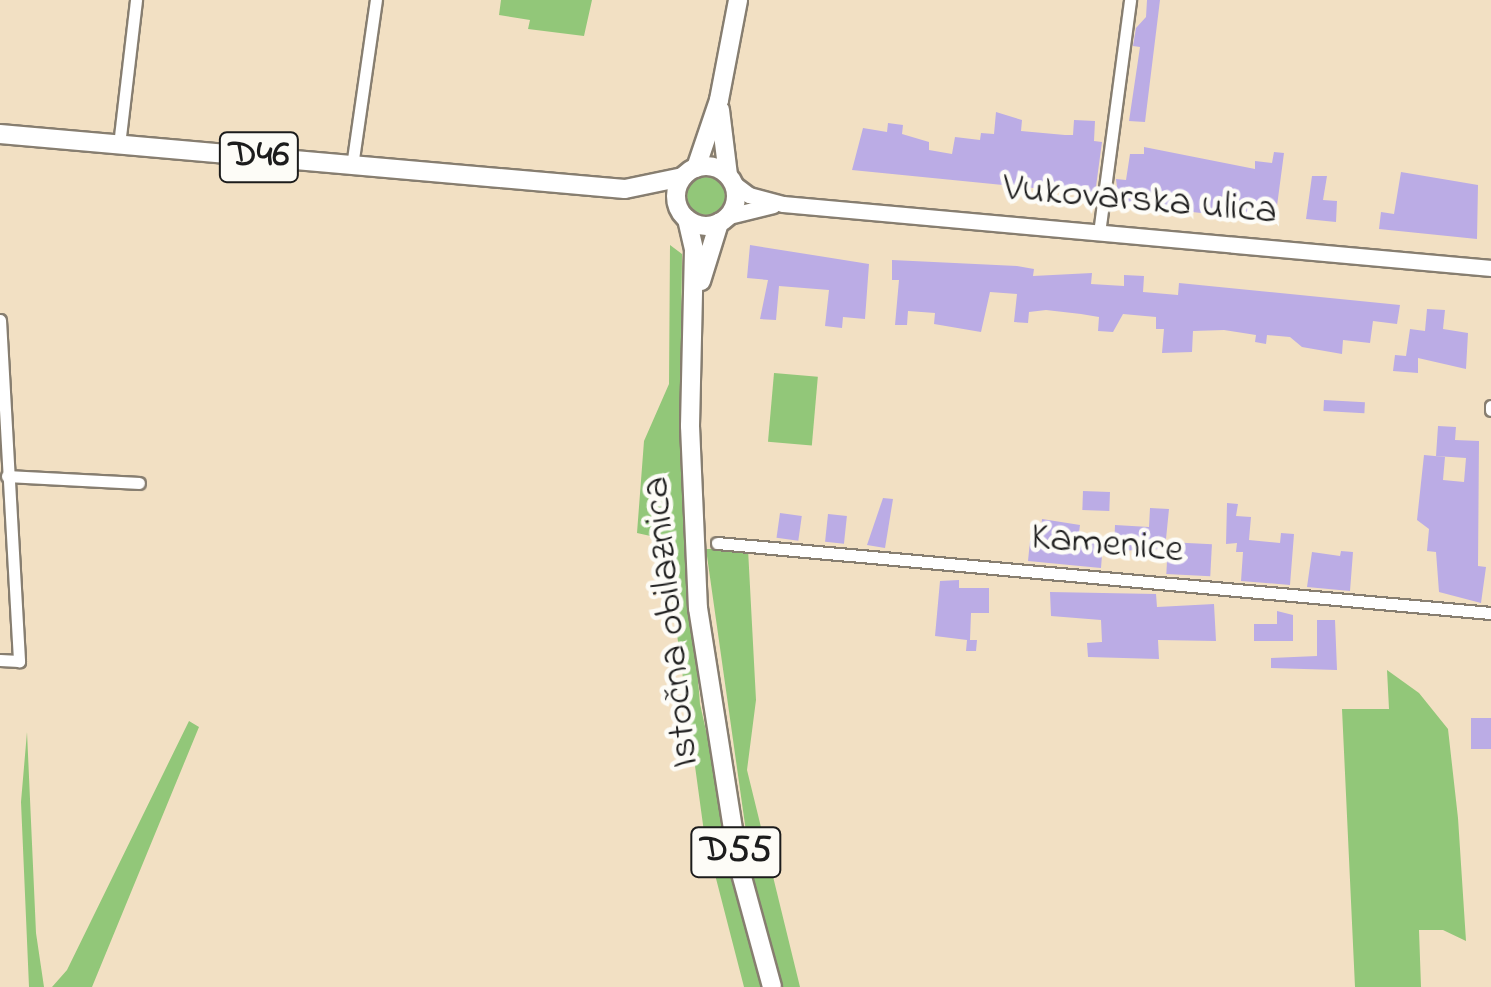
<!DOCTYPE html>
<html>
<head>
<meta charset="utf-8">
<style>
  body { margin:0 }
  #map { position:relative; width:1491px; height:987px; overflow:hidden; background:#f2e0c3; font-family:"Indie Flower",sans-serif }
  div>[style] { position:absolute }
  .green>* { inset:0; background:#92c779; transform-origin:0 0 }
  .round { border-radius:50% }
  .building>* { inset:0; background:#bbace5; transform-origin:0 0 }
  .roads { filter:drop-shadow(2px 0 #877e70) drop-shadow(-2px 0 #877e70) drop-shadow(0 2px #877e70) drop-shadow(0 -2px #877e70) }
  .minor>* { height:11px; margin:-5.5px; padding:0 5.5px; transform-origin:5.5px; border-radius:5.5px; background:#fff }
  .secondary>* { height:15px; margin:-7.5px; padding:0 7.5px; transform-origin:7.5px; border-radius:7.5px; background:#fff }
  .primary>* { height:18px; margin:-9px; padding:0 9px; transform-origin:9px; border-radius:9px; background:#fff }
  .primary>.ring { margin:-9px; padding:0; box-sizing:content-box; background:none; border:18px solid #fff; border-radius:50% }
  span { translate:-50% -50%; white-space:nowrap; text-align:center; line-height:1.15; -webkit-text-stroke:9px #fdfcf7; paint-order:stroke }
  .shield-label span { padding:2px 8px; background:#fdfcf7; border:2px solid; border-radius:8px; -webkit-text-stroke-width:0 }
  .shield-label { font-size:38px; color:#1c1c1c; font-weight:700 }
  .street-label { font-size:40px; color:#1c1c1c }
</style>
</head>
<body>
<div id="map">
  <div class="green">
    <i style="clip-path:polygon(501px 0,592px 0,584px 36px,528px 29px,530px 20px,499px 15px)"></i>
    <i class="round" style="left:687px;top:177px;width:38px;height:38px"></i>
    <i style="clip-path:polygon(670px 245px,682px 254px,680px 456px,700px 704px,764px 987px,744px 987px,704px 832px,664px 539px,637px 533px,644px 441px,669px 384px)"></i>
    <i style="left:774px;top:373px;width:44px;height:69px;rotate:5deg"></i>
    <i style="clip-path:polygon(706px 549px,748px 549px,756px 700px,747px 770px,800px 987px,782px 987px,752px 874px)"></i>
    <i style="clip-path:polygon(1387px 670px,1419px 693px,1448px 729px,1458px 818px,1466px 941px,1443px 930px,1419px 930px,1421px 987px,1355px 987px,1342px 709px,1389px 709px)"></i>
    <i style="clip-path:polygon(189px 721px,199px 727px,92px 987px,52px 987px,67px 970px)"></i>
    <i style="clip-path:polygon(27px 732px,36px 933px,44px 987px,29px 987px,21px 802px)"></i>
  </div>
  <div class="building">
    <i style="clip-path:polygon(1147px 0,1160px 0,1145px 122px,1129px 121px,1140px 47px,1133px 46px,1136px 28px,1146px 17px)"></i>
    <i style="clip-path:polygon(996px 112px,1022px 120px,1021px 131px,1065px 135px,1073px 135px,1074px 120px,1095px 121px,1094px 141px,1102px 142px,1095px 194px,852px 170px,863px 128px,887px 132px,888px 123px,903px 125px,902px 134px,929px 142px,929px 150px,952px 154px,955px 137px,980px 140px,981px 133px,994px 134px)"></i>
    <i style="clip-path:polygon(1144px 147px,1255px 169px,1255px 161px,1272px 163px,1274px 152px,1284px 153px,1275px 221px,1119px 204px,1116px 179px,1126px 180px,1130px 154px,1144px 154px)"></i>
    <i style="clip-path:polygon(1401px 172px,1478px 185px,1477px 239px,1379px 229px,1381px 212px,1394px 214px)"></i>
    <i style="clip-path:polygon(1312px 176px,1327px 176px,1323px 200px,1337px 201px,1336px 222px,1306px 219px)"></i>
    <i style="clip-path:polygon(750px 245px,869px 264px,865px 319px,843px 317px,842px 328px,825px 326px,829px 290px,779px 286px,776px 320px,760px 319px,768px 280px,747px 278px)"></i>
    <i style="clip-path:polygon(892px 260px,1017px 266px,1034px 269px,1033px 276px,1092px 273px,1091px 284px,1124px 286px,1124px 275px,1144px 276px,1143px 292px,1178px 295px,1179px 283px,1400px 305px,1397px 324px,1373px 321px,1370px 343px,1343px 340px,1342px 354px,1302px 347px,1290px 337px,1267px 335px,1266px 344px,1255px 342px,1256px 335px,1224px 330px,1193px 331px,1192px 352px,1162px 353px,1164px 329px,1156px 329px,1156px 317px,1123px 314px,1113px 332px,1098px 331px,1099px 317px,1081px 314px,1046px 310px,1029px 312px,1028px 323px,1014px 322px,1017px 294px,990px 292px,981px 332px,934px 324px,935px 313px,908px 311px,907px 325px,895px 325px,899px 280px,892px 280px)"></i>
    <i style="clip-path:polygon(1427px 309px,1445px 310px,1443px 329px,1468px 333px,1466px 369px,1418px 358px,1418px 373px,1393px 371px,1395px 355px,1406px 356px,1410px 329px,1425px 331px)"></i>
    <i style="left:1324px;top:400px;width:41px;height:11px;rotate:3deg"></i>
    <i style="clip-path:polygon(1438px 426px,1456px 427px,1455px 440px,1479px 441px,1478px 566px,1486px 567px,1481px 603px,1439px 592px,1436px 552px,1427px 551px,1429px 529px,1417px 520px,1424px 455px,1445px 457px,1443px 480px,1464px 482px,1466px 458px,1436px 456px)"></i>
    <i style="left:1083px;top:491px;width:27px;height:19px;rotate:2deg"></i>
    <i style="clip-path:polygon(883px 498px,893px 499px,885px 548px,867px 545px)"></i>
    <i style="clip-path:polygon(1227px 503px,1238px 504px,1236px 516px,1251px 517px,1249px 540px,1280px 543px,1281px 533px,1294px 534px,1290px 585px,1241px 581px,1243px 552px,1236px 552px,1237px 543px,1226px 544px)"></i>
    <i style="clip-path:polygon(1150px 508px,1169px 509px,1165px 549px,1114px 551px,1115px 525px,1149px 527px)"></i>
    <i style="left:780px;top:513px;width:22px;height:25px;rotate:8deg"></i>
    <i style="left:828px;top:514px;width:19px;height:28px;rotate:6deg"></i>
    <i style="clip-path:polygon(1042px 519px,1080px 525px,1078px 540px,1103px 542px,1101px 568px,1028px 561px,1030px 541px,1040px 542px)"></i>
    <i style="left:1168px;top:542px;width:44px;height:32px;rotate:3deg"></i>
    <i style="clip-path:polygon(1341px 551px,1353px 552px,1350px 591px,1307px 587px,1312px 552px,1340px 556px)"></i>
    <i style="clip-path:polygon(959px 580px,959px 588px,989px 588px,989px 613px,971px 613px,970px 640px,977px 640px,976px 651px,966px 651px,967px 640px,935px 636px,940px 581px)"></i>
    <i style="clip-path:polygon(1050px 592px,1156px 594px,1157px 607px,1214px 604px,1216px 641px,1158px 640px,1159px 659px,1088px 657px,1087px 643px,1102px 642px,1101px 620px,1051px 616px)"></i>
    <i style="clip-path:polygon(1277px 611px,1293px 615px,1293px 641px,1254px 641px,1254px 624px,1277px 624px)"></i>
    <i style="clip-path:polygon(1317px 620px,1335px 620px,1337px 670px,1271px 668px,1271px 658px,1317px 656px)"></i>
    <i style="left:1491px;top:718px;width:31px;height:20px;rotate:90deg"></i>
  </div>
  <div class="roads">
    <div class="minor">
      <i style="left:119px;top:145px;width:146px;rotate:-83.3deg"></i>
      <i style="left:352px;top:166px;width:168px;rotate:-81.8deg"></i>
      <i style="left:1099px;top:233px;width:235px;rotate:-82.4deg"></i>
      <i style="left:0;top:320px;width:342px;rotate:86.8deg"></i>
      <i style="left:19px;top:661px;width:19px;rotate:-177deg"></i>
      <i style="left:1491px;top:406px;width:4px;rotate:90deg"></i>
      <i style="left:7px;top:476px;width:132px;rotate:3deg"></i>
      <i style="left:717px;top:543px;width:777px;rotate:5.17deg"></i>
    </div>
    <div class="secondary">
      <i style="left:733px;top:183px;width:20px;rotate:37deg"></i>
      <i style="left:749px;top:195px;width:35px;rotate:15deg"></i>
      <i style="left:783px;top:204px;width:711px;rotate:5.17deg"></i>
      <i style="left:729px;top:216px;width:45px;rotate:-14deg"></i>
    </div>
    <div class="primary">
      <i style="left:720px;top:110px;width:65px;rotate:83deg"></i>
      <i style="left:0;top:134px;width:627px;rotate:5.03deg"></i>
      <i style="left:625px;top:189px;width:59px;rotate:-11.7deg"></i>
      <i class="ring" style="left:676px;top:166px;width:42px;height:42px"></i>
      <i style="left:696px;top:168px;width:72px;rotate:-71.3deg"></i>
      <i style="left:719px;top:100px;width:102px;rotate:-79.2deg"></i>
      <i style="left:687px;top:219px;width:31px;rotate:77deg"></i>
      <i style="left:694px;top:249px;width:177px;rotate:91.3deg"></i>
      <i style="left:690px;top:426px;width:182px;rotate:87.5deg"></i>
      <i style="left:698px;top:608px;width:261px;rotate:81deg"></i>
      <i style="left:739px;top:866px;width:125px;rotate:74.7deg"></i>
      <i style="left:701px;top:281px;width:61px;rotate:-72.8deg"></i>
    </div>
  </div>
  <div class="shield-label">
    <span style="left:259px;top:157px">D46</span>
    <span style="left:736px;top:852px">D55</span>
  </div>
  <div class="street-label">
    <span style="left:1140px;top:201px;rotate:5deg">Vukovarska ulica</span>
    <span style="left:1107px;top:545px;rotate:5deg">Kamenice</span>
    <span style="left:672px;top:622px;rotate:-96deg">Istočna obilaznica</span>
  </div>
</div>
</body>
</html>
